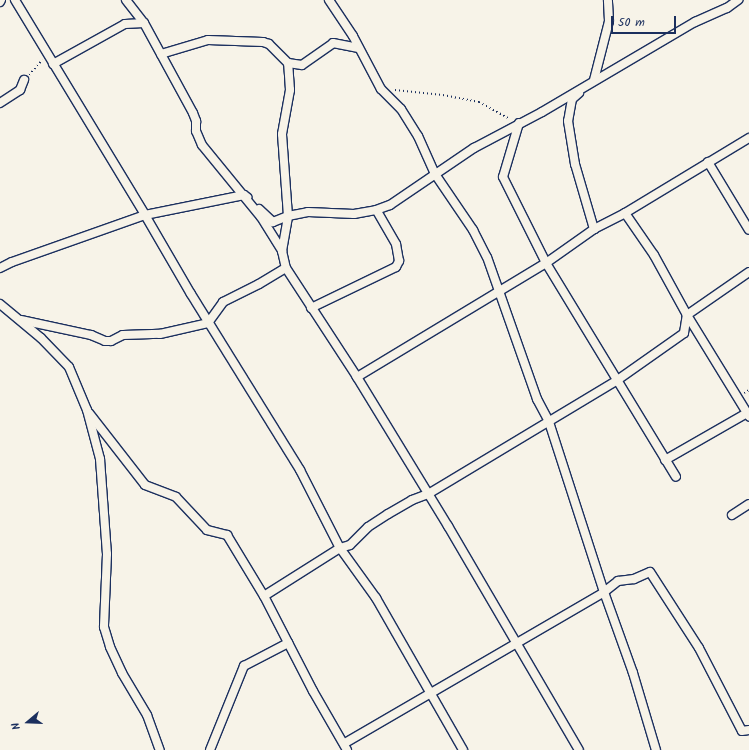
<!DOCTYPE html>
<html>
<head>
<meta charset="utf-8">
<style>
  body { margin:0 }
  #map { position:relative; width:749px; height:750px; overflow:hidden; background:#f7f3e8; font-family:Kalam,sans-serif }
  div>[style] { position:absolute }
  .path>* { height:1.5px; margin-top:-0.75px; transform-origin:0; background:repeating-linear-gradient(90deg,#1b2f5e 0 1px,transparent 0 4px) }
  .roads { filter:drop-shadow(1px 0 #1b2f5e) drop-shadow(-1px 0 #1b2f5e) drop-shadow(0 1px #1b2f5e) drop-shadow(0 -1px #1b2f5e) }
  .minor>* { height:8px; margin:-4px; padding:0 4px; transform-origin:4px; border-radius:4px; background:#f7f3e8 }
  span { translate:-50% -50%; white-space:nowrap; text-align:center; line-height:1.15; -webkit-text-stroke:3.5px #f7f3e8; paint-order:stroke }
  .north { position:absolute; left:8px; top:702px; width:40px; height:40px; -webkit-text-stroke:3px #f7f3e8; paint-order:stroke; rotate:251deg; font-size:11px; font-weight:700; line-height:16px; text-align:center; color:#1b2f5e }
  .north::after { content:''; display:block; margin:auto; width:14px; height:18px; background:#1b2f5e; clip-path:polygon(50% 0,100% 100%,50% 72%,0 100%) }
  .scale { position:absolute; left:611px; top:16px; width:65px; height:18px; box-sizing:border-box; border:2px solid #1b2f5e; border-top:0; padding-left:5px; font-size:12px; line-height:14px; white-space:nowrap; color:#1b2f5e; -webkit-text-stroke:3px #f7f3e8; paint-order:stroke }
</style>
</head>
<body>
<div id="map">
  <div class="path">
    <i style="left:29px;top:75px;width:20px;rotate:-49deg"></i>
    <i style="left:395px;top:90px;width:48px;rotate:5.9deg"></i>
    <i style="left:443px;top:95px;width:37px;rotate:11deg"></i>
    <i style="left:479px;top:102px;width:35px;rotate:29deg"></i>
    <i style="left:744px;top:393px;width:6px;rotate:-31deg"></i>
  </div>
  <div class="roads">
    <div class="minor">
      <i style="left:15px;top:0;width:251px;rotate:58.8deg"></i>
      <i style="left:145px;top:215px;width:91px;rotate:59.8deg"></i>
      <i style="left:191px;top:294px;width:207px;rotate:58.2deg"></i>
      <i style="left:300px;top:470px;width:88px;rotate:62.9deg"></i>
      <i style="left:340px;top:548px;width:62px;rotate:54.2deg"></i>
      <i style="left:376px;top:598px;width:175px;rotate:60.2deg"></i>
      <i style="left:126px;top:0;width:29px;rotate:52deg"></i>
      <i style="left:144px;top:23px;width:102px;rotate:61.4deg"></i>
      <i style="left:193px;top:113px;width:9px;rotate:69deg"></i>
      <i style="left:196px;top:121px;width:10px;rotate:90deg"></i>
      <i style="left:196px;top:131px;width:15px;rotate:67deg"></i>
      <i style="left:202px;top:145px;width:93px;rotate:50.7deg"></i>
      <i style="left:261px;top:217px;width:40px;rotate:58deg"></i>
      <i style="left:282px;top:251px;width:17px;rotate:77deg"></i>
      <i style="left:286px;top:268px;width:130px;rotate:56.9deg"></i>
      <i style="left:357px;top:377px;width:175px;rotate:58.6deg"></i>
      <i style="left:448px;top:526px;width:259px;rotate:59.7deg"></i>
      <i style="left:329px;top:0;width:43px;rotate:56.3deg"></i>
      <i style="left:353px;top:36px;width:60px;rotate:62.2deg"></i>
      <i style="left:381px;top:89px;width:28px;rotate:45deg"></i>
      <i style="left:401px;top:109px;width:32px;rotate:58deg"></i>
      <i style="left:418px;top:136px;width:42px;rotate:65.9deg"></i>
      <i style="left:435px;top:174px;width:68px;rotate:55.8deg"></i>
      <i style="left:473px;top:230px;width:30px;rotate:63deg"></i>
      <i style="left:487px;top:257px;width:151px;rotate:70.6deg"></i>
      <i style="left:537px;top:399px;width:26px;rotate:62deg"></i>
      <i style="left:549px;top:422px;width:179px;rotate:72.1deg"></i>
      <i style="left:604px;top:592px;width:86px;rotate:70.3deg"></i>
      <i style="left:633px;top:673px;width:80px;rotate:73.4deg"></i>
      <i style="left:0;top:2px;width:2px;rotate:-63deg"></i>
      <i style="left:161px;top:54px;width:49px;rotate:-16.6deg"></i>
      <i style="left:208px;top:40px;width:55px;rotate:2.1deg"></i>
      <i style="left:263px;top:42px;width:6px;rotate:18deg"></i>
      <i style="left:269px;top:44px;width:27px;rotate:45deg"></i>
      <i style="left:288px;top:63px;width:14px;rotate:8deg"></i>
      <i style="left:302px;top:65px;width:38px;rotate:-35deg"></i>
      <i style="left:333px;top:43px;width:26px;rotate:11deg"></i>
      <i style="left:53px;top:64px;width:82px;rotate:-29.1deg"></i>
      <i style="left:125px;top:24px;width:19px;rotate:-3deg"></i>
      <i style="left:594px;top:80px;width:61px;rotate:-75.7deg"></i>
      <i style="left:609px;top:21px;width:21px;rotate:-93deg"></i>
      <i style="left:579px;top:93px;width:9px;rotate:139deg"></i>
      <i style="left:572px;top:99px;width:22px;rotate:100deg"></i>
      <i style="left:568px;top:121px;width:44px;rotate:80.8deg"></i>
      <i style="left:575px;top:164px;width:68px;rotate:73.7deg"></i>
      <i style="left:0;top:103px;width:24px;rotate:-33deg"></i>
      <i style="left:20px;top:90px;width:11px;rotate:-68deg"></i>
      <i style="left:519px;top:123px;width:56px;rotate:106.5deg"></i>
      <i style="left:503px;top:177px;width:96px;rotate:63.4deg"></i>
      <i style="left:546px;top:263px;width:250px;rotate:58.7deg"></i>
      <i style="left:708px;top:162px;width:79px;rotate:58.9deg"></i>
      <i style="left:259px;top:209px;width:19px;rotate:43deg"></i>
      <i style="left:273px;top:222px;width:16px;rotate:-22deg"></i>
      <i style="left:288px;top:216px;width:20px;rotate:-11deg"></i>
      <i style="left:308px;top:212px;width:46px;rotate:2.5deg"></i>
      <i style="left:354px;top:214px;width:22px;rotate:-10deg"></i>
      <i style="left:376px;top:210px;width:15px;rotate:-20deg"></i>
      <i style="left:390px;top:205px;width:102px;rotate:-34.2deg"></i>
      <i style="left:474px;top:148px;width:77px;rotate:-27.9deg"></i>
      <i style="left:542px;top:112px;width:178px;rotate:-30.5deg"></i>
      <i style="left:695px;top:22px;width:35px;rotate:-24deg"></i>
      <i style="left:727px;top:8px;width:14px;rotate:-36deg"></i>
      <i style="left:625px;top:213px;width:51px;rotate:55.4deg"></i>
      <i style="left:654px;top:255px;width:68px;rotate:61.2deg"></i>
      <i style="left:687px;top:315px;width:119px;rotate:58.5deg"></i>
      <i style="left:282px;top:251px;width:36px;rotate:-80deg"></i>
      <i style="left:288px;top:216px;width:82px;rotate:-94.2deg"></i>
      <i style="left:282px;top:134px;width:45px;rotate:-79.7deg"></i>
      <i style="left:290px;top:90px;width:27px;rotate:-94deg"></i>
      <i style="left:0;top:268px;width:13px;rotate:-27deg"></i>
      <i style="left:12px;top:262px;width:141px;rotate:-19.5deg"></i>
      <i style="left:145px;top:215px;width:101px;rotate:-11.4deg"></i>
      <i style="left:244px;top:195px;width:4px;rotate:34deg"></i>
      <i style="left:0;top:304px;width:53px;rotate:39.7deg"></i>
      <i style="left:41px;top:338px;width:40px;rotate:46deg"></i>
      <i style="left:69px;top:367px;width:47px;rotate:67.3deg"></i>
      <i style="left:87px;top:410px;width:51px;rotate:75.1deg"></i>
      <i style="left:100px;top:459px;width:95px;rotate:85.8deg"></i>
      <i style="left:107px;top:554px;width:73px;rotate:92.4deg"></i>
      <i style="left:104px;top:627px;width:21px;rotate:73deg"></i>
      <i style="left:110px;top:647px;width:29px;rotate:65deg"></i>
      <i style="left:122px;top:673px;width:49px;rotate:59.2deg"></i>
      <i style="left:147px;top:715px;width:37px;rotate:70deg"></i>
      <i style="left:311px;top:308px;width:94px;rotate:-25.8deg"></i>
      <i style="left:396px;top:267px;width:7px;rotate:-63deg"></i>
      <i style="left:399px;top:261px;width:17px;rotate:-100deg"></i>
      <i style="left:396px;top:244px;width:39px;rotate:-120deg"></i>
      <i style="left:21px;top:320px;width:72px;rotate:12.1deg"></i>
      <i style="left:91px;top:335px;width:15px;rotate:23deg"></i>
      <i style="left:105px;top:341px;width:6px"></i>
      <i style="left:111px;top:341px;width:13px;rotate:-27deg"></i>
      <i style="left:123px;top:335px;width:37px;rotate:-2deg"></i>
      <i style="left:160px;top:334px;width:49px;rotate:-12.9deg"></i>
      <i style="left:208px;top:323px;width:26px;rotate:-54deg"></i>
      <i style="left:223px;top:302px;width:40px;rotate:-26.6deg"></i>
      <i style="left:259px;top:284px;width:31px;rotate:-31deg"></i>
      <i style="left:357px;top:377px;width:221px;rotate:-31.1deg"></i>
      <i style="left:546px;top:263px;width:59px;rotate:-35.3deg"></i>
      <i style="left:594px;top:229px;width:35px;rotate:-27deg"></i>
      <i style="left:625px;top:213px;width:145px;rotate:-31.2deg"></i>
      <i style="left:89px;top:413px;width:91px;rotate:52.1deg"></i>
      <i style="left:145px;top:485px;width:33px;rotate:21deg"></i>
      <i style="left:176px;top:497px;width:45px;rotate:46.8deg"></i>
      <i style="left:207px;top:530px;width:21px;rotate:14deg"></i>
      <i style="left:227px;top:535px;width:71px;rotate:58.8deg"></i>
      <i style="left:264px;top:596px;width:107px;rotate:62.7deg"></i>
      <i style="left:313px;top:691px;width:68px;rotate:60deg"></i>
      <i style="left:665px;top:460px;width:95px;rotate:-29.8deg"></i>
      <i style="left:732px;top:515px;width:20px;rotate:-33deg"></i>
      <i style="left:264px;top:596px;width:90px;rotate:-32.3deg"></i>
      <i style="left:340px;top:548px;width:10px;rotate:-17deg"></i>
      <i style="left:350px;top:545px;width:25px;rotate:-45deg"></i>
      <i style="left:368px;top:527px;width:24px;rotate:-33deg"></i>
      <i style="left:388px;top:514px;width:28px;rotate:-30deg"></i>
      <i style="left:412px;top:500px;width:17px;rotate:-21deg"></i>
      <i style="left:428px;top:494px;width:219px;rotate:-31deg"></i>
      <i style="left:616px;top:381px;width:83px;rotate:-35.2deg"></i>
      <i style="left:684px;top:333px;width:18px;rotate:-81deg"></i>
      <i style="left:687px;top:315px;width:75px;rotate:-34.7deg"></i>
      <i style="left:345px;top:743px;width:300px;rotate:-30.2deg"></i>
      <i style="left:604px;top:592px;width:18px;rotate:-38deg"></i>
      <i style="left:618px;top:581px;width:16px;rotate:-7deg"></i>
      <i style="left:634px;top:579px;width:17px;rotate:-24deg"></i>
      <i style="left:650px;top:572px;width:90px;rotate:57.2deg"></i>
      <i style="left:699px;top:648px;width:93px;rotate:62.6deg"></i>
      <i style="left:742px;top:731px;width:7px;rotate:-8deg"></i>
      <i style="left:210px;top:750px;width:91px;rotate:-68deg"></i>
      <i style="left:244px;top:666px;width:50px;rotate:-27.6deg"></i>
    </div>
  </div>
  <div class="north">N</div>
  <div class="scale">50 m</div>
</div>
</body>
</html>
